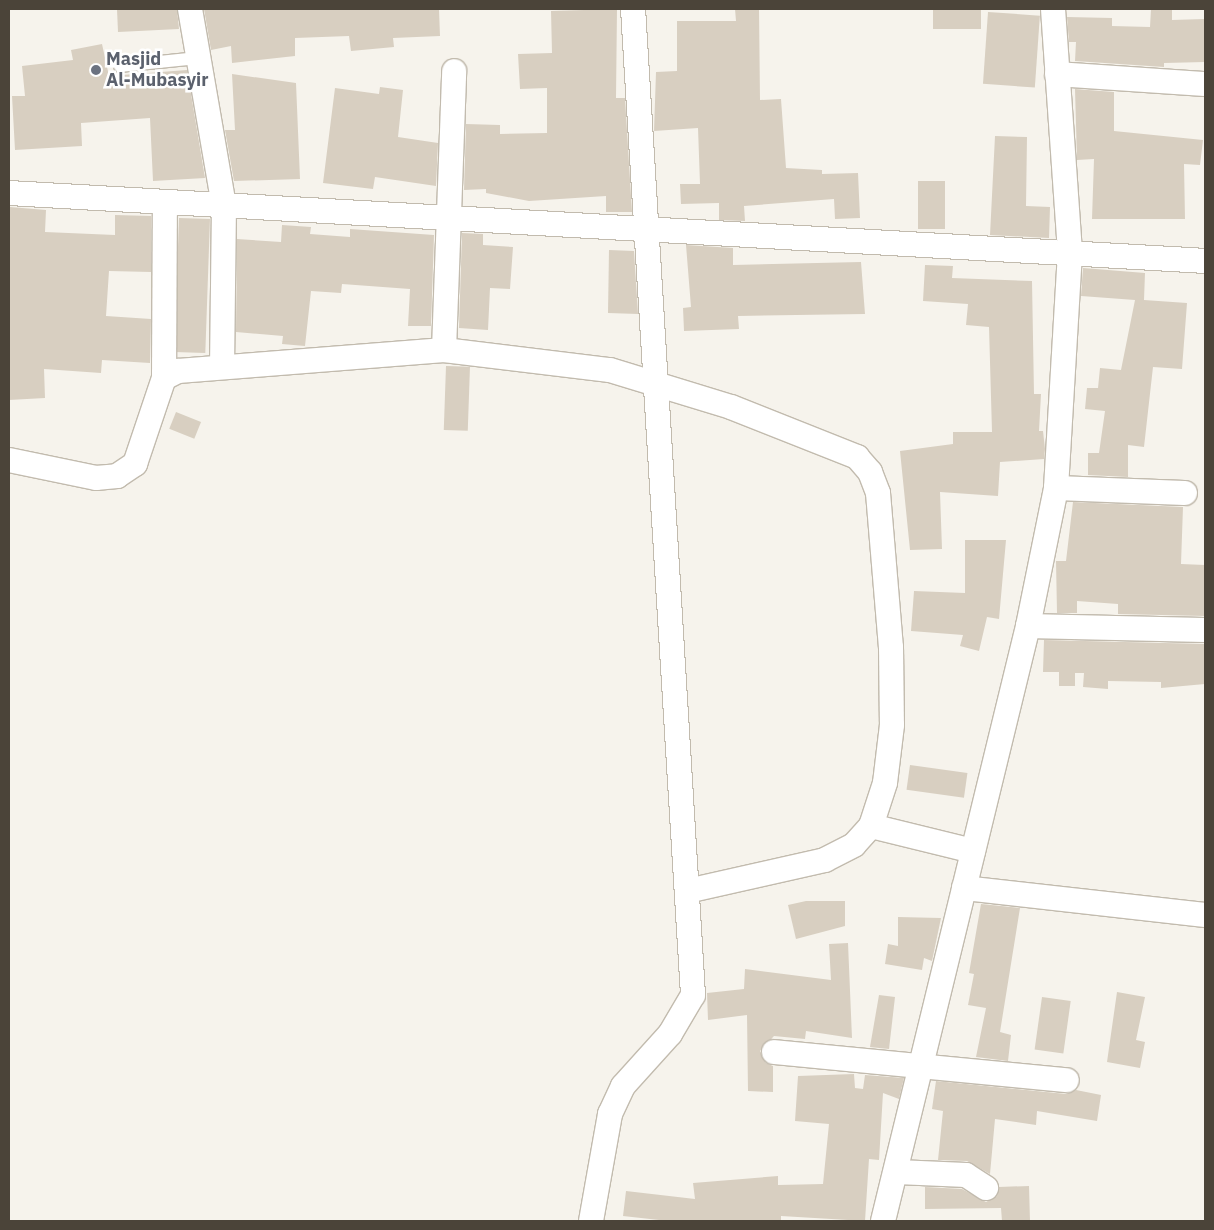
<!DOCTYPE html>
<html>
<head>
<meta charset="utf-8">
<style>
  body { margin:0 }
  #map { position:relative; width:1214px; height:1230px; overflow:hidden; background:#f6f3ec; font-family:"IBM Plex Sans",sans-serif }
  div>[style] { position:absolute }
  .building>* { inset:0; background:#d8cfc1; transform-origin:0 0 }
  .roads { filter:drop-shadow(1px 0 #c2bbae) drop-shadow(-1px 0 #c2bbae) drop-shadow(0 1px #c2bbae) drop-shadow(0 -1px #c2bbae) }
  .lane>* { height:12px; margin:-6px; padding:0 6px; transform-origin:6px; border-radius:6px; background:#fff }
  .street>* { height:24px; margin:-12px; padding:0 12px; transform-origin:12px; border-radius:12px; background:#fff }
  .dots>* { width:14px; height:14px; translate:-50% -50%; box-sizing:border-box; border:2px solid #fff; border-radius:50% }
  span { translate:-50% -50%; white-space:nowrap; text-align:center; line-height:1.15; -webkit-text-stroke:5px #fff; paint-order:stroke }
  .worship-label { font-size:18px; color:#5b616d; font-weight:700 }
  .left { translate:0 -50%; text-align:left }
  .frame { position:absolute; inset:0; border:10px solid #4b4439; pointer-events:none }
</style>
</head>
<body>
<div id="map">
  <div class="building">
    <i style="clip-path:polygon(117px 9px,177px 9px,179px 29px,118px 32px)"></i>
    <i style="clip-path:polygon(204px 9px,439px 9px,440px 36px,393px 38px,394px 47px,351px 51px,349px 36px,295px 38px,295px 56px,232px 63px,231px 46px,211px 50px)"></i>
    <i style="clip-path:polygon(617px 9px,616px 98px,625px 98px,632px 212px,606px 212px,606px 196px,529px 201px,486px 193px,486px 189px,464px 190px,466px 124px,500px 125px,500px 134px,547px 133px,547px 88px,520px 89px,518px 54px,552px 53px,551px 11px)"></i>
    <i style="clip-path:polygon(735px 9px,759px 9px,760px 100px,781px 99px,786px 168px,822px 170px,822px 174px,858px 173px,860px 218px,835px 219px,834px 199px,744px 206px,745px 221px,719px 220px,719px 203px,681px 204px,680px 184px,700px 184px,698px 128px,654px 131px,656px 72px,677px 71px,677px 21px,736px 21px)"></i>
    <i style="left:933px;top:9px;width:48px;height:20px"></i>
    <i style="clip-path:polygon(1151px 9px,1172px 9px,1172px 20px,1205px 19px,1205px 62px,1164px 63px,1164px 67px,1075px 61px,1076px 42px,1069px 42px,1067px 17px,1112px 18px,1112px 26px,1150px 27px)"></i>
    <i style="left:988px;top:12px;width:52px;height:72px;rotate:4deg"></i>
    <i style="clip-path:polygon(102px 44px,109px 76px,187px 70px,205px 178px,153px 181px,150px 118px,81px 123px,82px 146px,15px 150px,12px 96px,25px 96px,22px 66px,73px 60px,71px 50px)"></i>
    <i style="clip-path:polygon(232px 74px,296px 83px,300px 179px,234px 181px,225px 130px,235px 130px)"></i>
    <i style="clip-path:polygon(380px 87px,403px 90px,398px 137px,438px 143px,436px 186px,375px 177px,373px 189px,323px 183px,335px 88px,379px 94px)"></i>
    <i style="clip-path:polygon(1075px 89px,1114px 92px,1114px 131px,1203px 140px,1200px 165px,1184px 164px,1185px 219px,1092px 219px,1094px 159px,1077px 160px)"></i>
    <i style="clip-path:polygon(995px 136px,1027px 137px,1026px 206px,1050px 207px,1049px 238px,990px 235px)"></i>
    <i style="left:918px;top:181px;width:27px;height:48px"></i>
    <i style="clip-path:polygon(10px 207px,46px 210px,45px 232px,115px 235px,115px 215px,151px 216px,151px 272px,109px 271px,106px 316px,151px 319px,150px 363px,102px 360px,101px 373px,44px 369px,45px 398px,9px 400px)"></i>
    <i style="left:179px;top:218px;width:31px;height:134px;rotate:2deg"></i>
    <i style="clip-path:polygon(282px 225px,311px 227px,310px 234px,350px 237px,350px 229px,434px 235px,431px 326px,408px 326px,410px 289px,342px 284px,341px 293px,311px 291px,305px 346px,282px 344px,283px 336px,236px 332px,237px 239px,281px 242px)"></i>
    <i style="clip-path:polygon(462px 233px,483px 234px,483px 245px,513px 247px,510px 289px,490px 288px,488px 330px,459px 328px)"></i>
    <i style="clip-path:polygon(686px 245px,733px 248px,733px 265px,861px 262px,865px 314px,738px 316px,739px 329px,684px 331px,683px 308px,691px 307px)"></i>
    <i style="clip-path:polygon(609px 250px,634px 251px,638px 314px,608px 313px)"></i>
    <i style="clip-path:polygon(925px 265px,953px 266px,952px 278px,1032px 281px,1034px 394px,1041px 394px,1039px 431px,1043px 431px,1045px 449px,1044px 459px,1000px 462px,998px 496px,940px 492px,942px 549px,910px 550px,900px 451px,953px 444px,953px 432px,992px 432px,989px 327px,966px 325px,968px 304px,923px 301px)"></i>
    <i style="clip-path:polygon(1083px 268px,1145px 273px,1144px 300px,1187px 303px,1182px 369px,1153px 367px,1144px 447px,1128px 445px,1128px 477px,1088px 475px,1088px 453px,1099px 453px,1105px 411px,1085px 409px,1087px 388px,1098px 388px,1100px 368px,1121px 370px,1135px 300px,1081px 296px)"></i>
    <i style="left:446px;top:366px;width:24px;height:64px;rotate:2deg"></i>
    <i style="left:176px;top:412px;width:27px;height:18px;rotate:22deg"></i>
    <i style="clip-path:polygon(1073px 502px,1183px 507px,1181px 564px,1205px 565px,1205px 616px,1118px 614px,1118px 604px,1077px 601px,1077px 613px,1057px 613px,1056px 561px,1066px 561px)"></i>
    <i style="clip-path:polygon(965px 540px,1006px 540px,999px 619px,987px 617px,979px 651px,960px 646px,963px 635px,911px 631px,914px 591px,965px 593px)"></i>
    <i style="clip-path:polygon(1044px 640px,1205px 644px,1205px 684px,1161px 688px,1161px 682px,1108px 681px,1108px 689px,1083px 687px,1084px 673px,1075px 673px,1075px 686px,1059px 686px,1059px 672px,1043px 672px)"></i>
    <i style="left:910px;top:765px;width:58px;height:25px;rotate:8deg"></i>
    <i style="clip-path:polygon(806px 901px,845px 901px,845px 926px,796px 939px,788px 905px)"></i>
    <i style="clip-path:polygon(981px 904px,1020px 908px,1000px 1032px,1011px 1035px,1008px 1061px,976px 1057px,986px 1008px,968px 1005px,974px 974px,969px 973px)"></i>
    <i style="clip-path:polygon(898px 917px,941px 918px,932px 961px,924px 958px,922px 970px,885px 964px,888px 944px,898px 946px)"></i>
    <i style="clip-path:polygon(848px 943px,852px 1038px,806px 1031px,805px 1039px,774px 1036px,760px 1051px,766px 1063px,773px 1066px,773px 1092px,748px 1091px,747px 1015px,708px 1020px,707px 993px,744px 989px,745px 969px,831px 980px,829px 944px)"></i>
    <i style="clip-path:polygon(1117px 992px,1145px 997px,1136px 1040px,1145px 1042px,1140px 1068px,1107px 1062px)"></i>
    <i style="clip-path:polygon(879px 995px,895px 997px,889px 1049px,870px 1047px)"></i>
    <i style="left:1042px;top:997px;width:29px;height:53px;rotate:8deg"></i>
    <i style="clip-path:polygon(854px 1074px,855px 1088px,863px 1089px,865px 1075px,904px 1078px,899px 1099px,883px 1093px,879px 1160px,869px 1159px,865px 1221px,781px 1216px,781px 1221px,668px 1221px,623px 1216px,626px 1191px,695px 1199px,693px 1183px,778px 1176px,778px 1185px,823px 1184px,829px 1124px,795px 1121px,798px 1076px)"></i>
    <i style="clip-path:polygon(936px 1081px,1066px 1094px,1076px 1090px,1101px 1095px,1097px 1121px,1037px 1111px,1036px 1125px,995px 1119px,990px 1174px,967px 1161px,938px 1160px,943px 1111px,932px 1109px)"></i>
    <i style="clip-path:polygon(1029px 1186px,1030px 1221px,1002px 1221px,1001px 1208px,925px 1209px,925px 1187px,962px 1189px,986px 1202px,997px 1196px,999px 1187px)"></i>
  </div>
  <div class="roads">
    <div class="lane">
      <i style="left:120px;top:66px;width:77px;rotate:-5.9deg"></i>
    </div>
    <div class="street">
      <i style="left:190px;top:9px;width:199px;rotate:80.2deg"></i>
      <i style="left:224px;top:205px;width:159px;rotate:90.7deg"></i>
      <i style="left:1057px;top:74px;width:148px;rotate:3.9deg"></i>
      <i style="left:9px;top:193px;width:1198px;rotate:3.25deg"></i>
      <i style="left:444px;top:350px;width:279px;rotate:-87.9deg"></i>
      <i style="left:164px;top:378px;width:176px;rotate:-89.7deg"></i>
      <i style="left:9px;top:460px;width:89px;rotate:11.7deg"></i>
      <i style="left:96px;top:478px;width:21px;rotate:-5deg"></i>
      <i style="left:117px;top:476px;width:22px;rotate:-34deg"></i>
      <i style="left:135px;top:464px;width:91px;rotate:-71.4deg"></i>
      <i style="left:164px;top:378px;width:16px;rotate:-27deg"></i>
      <i style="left:178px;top:371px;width:267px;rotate:-4.5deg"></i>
      <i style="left:444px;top:350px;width:167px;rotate:6.9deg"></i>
      <i style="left:610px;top:370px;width:127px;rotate:17deg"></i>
      <i style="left:731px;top:407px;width:136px;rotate:21.6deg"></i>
      <i style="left:857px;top:457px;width:20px;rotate:49deg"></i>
      <i style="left:870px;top:472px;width:22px;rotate:69deg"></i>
      <i style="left:878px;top:493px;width:155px;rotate:85.2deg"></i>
      <i style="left:891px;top:647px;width:78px;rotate:89.3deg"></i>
      <i style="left:892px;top:725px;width:58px;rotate:96.9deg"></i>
      <i style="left:885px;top:783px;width:45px;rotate:108deg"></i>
      <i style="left:871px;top:826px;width:25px;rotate:132deg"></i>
      <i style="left:854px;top:845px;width:33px;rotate:153deg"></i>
      <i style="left:825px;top:860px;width:141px;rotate:167.3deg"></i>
      <i style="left:1056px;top:488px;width:129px;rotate:2.2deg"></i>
      <i style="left:1028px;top:626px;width:177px;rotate:1.3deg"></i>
      <i style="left:871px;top:826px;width:105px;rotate:13.8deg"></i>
      <i style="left:964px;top:888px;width:243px;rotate:6.4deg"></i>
      <i style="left:774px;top:1052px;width:294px;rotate:5.5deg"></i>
      <i style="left:897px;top:1172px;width:69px;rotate:2.5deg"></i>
      <i style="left:966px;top:1175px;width:24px;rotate:33deg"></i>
      <i style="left:591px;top:1221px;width:109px;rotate:-79.9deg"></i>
      <i style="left:610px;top:1114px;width:31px;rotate:-65deg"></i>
      <i style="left:623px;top:1086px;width:70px;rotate:-47.9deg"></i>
      <i style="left:670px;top:1034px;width:45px;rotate:-59.5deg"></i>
      <i style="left:693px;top:995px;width:988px;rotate:-93.48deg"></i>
      <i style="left:883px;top:1221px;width:612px;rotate:-76.3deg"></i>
      <i style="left:1028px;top:626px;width:141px;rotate:-78.5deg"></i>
      <i style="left:1056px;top:488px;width:236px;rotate:-86.6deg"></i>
      <i style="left:1070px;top:252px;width:244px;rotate:-94deg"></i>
    </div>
  </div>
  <div class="dots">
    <i style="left:96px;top:70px;background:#6b7280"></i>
  </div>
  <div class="worship-label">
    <span class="left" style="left:106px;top:70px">Masjid<br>Al-Mubasyir</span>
  </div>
  <div class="frame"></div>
</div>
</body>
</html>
